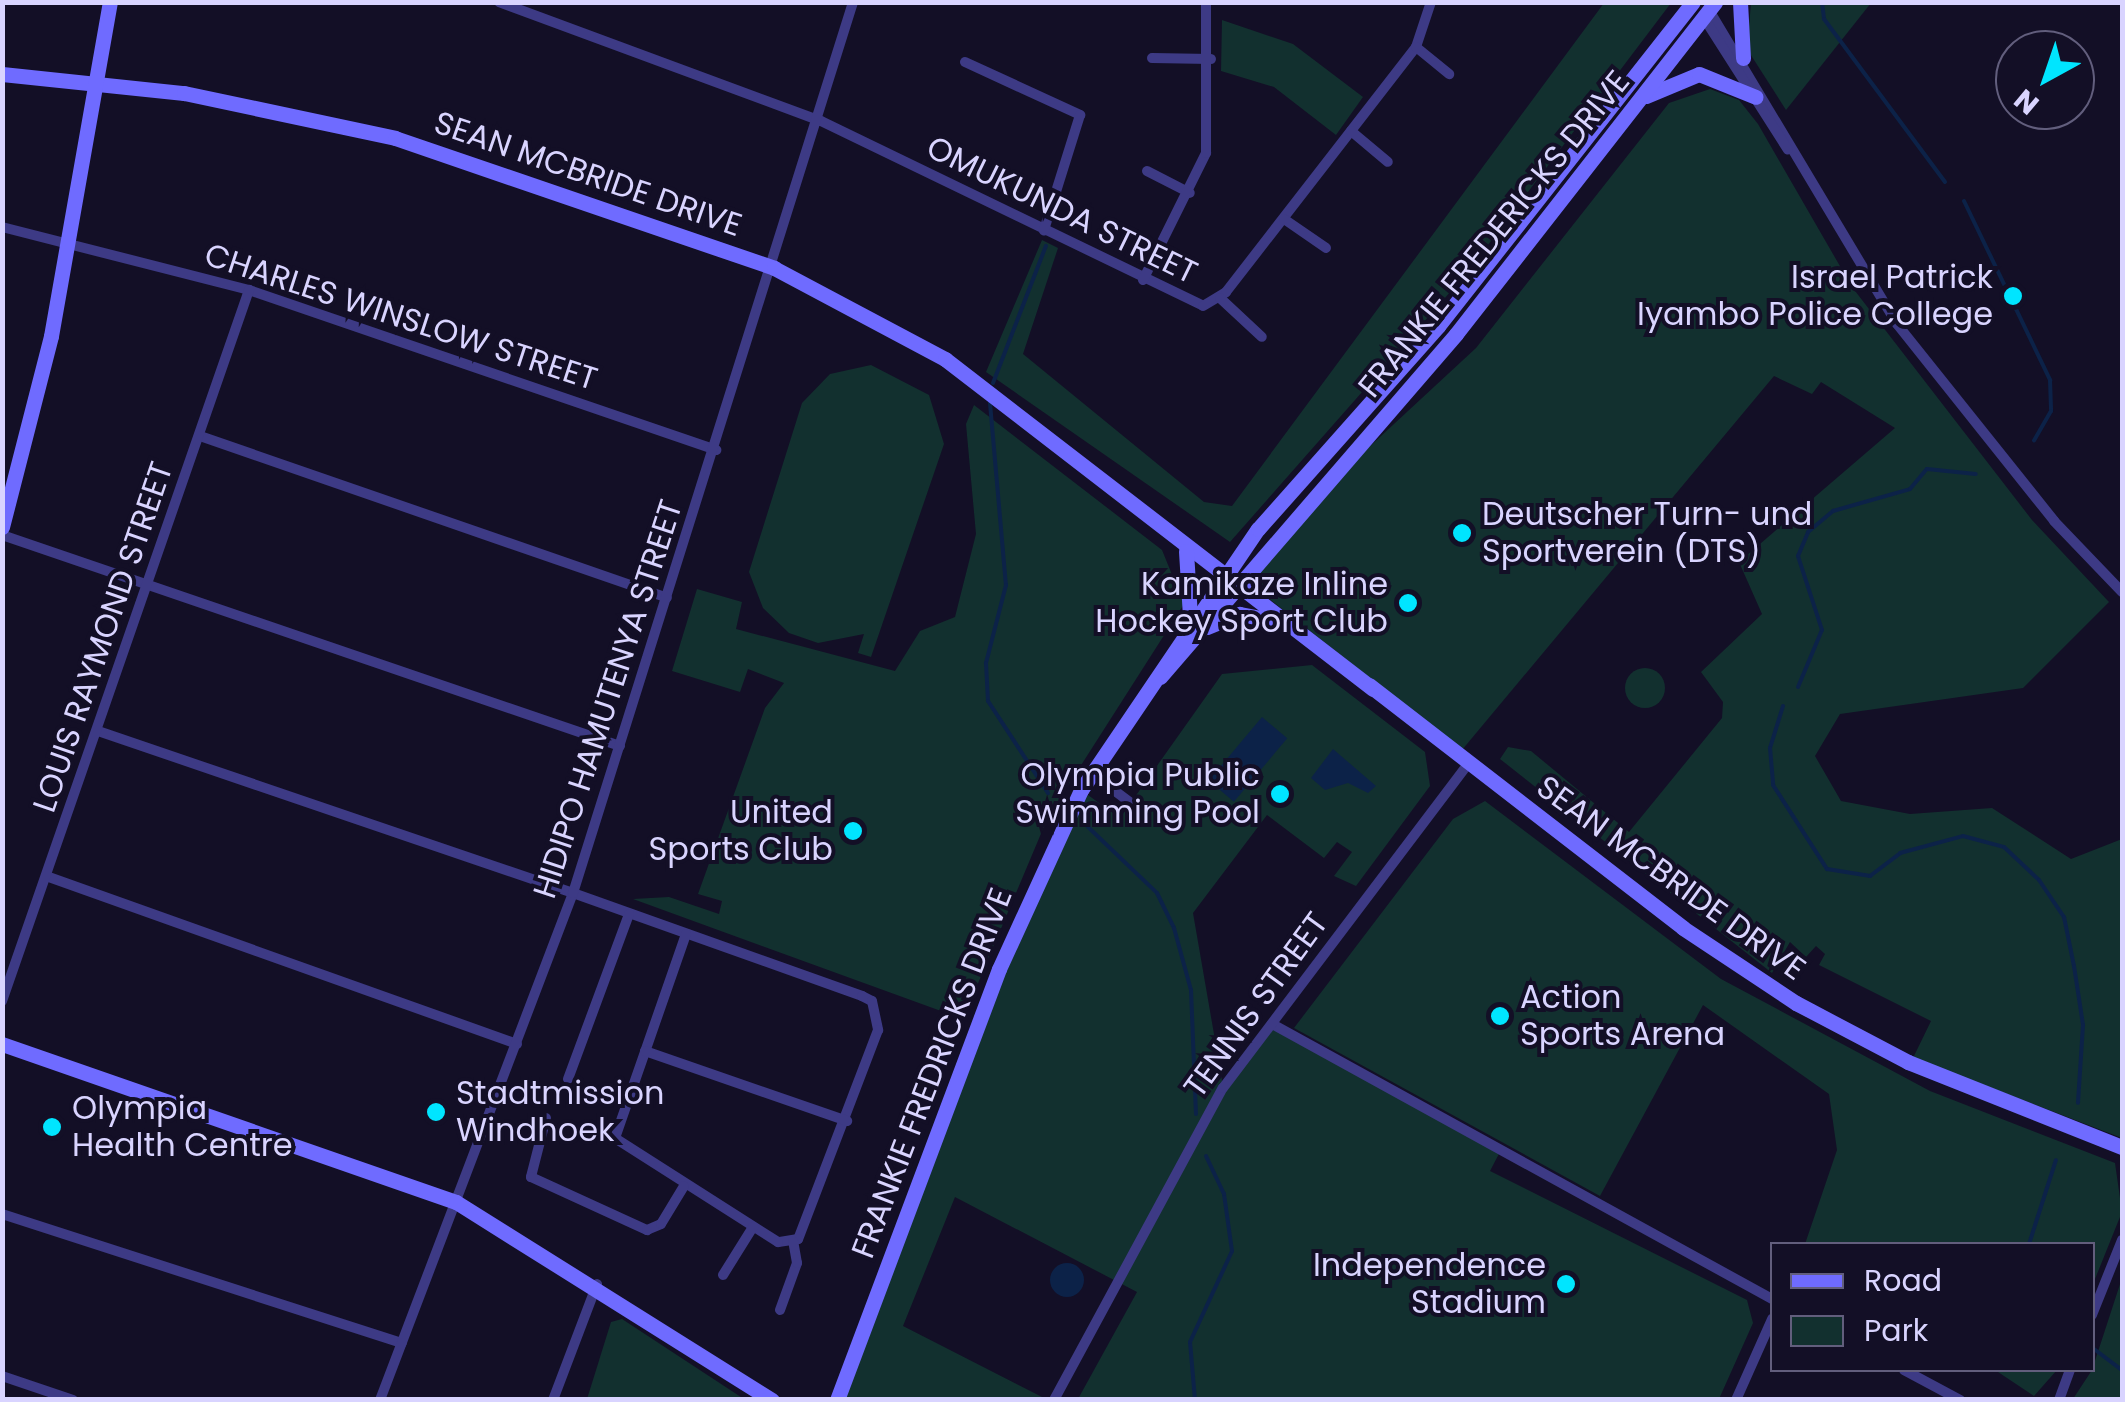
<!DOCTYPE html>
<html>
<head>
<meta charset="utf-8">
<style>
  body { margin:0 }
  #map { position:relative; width:2125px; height:1402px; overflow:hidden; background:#130f26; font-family:Poppins,sans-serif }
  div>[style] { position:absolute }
  .green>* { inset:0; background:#12302f }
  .round { border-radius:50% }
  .water>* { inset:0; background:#0c2248; transform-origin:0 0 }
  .stream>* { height:4px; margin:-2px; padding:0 2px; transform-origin:2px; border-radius:2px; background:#0c2248 }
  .street>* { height:10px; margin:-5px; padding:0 5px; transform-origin:5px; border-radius:5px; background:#3d3a85 }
  .secondary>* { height:15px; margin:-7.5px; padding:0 7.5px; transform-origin:7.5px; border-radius:7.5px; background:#6f6bff }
  .dots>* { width:28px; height:28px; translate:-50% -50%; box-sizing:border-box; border:5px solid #130f26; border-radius:50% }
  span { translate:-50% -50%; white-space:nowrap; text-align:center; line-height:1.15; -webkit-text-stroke:8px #130f26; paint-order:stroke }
  .street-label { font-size:32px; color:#d9d4ff }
  .poi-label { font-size:32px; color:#d9d4ff }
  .right { translate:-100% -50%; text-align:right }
  .left { translate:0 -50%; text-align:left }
  .frame { position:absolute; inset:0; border:5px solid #d9d4ff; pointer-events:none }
  .legend { position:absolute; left:1770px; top:1242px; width:325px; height:130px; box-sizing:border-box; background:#130f26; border:2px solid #625e7d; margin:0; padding:12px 18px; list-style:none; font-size:30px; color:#d9d4ff }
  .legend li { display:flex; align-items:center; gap:20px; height:50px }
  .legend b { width:50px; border:2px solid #625e7d }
  .north { position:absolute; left:1995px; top:30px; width:100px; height:100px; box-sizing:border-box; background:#130f26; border:2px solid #625e7d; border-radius:50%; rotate:220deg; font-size:28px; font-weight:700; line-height:40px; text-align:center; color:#d9d4ff }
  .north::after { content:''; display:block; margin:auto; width:35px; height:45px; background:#00e5ff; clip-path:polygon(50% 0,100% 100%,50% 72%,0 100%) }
</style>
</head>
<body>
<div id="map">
  <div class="green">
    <i style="clip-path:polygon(1604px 3px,1671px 3px,1466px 274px,1230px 542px,986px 372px,1042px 240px,1058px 248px,1023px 354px,1204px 502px,1232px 506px)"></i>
    <i style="clip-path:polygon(1751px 3px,1871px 3px,1786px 110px,1747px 49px)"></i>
    <i style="clip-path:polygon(1222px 20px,1293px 44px,1363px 97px,1336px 135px,1274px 87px,1221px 71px)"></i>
    <i style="clip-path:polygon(1710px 89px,1739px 100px,1758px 124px,1852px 287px,2032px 520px,2109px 602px,2023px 688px,1840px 714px,1815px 756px,1841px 801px,1910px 814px,1992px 808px,2071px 859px,2122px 839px,2122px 1138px,1913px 1058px,1931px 1021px,1819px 965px,1825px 954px,1816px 946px,1806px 957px,1790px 942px,1772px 973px,1500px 759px,1508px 747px,1531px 751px,1629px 832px,1722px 718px,1723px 702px,1701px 672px,1762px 614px,1739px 562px,1895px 428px,1821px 382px,1812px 394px,1774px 376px,1462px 750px,1249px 583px,1313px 499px,1476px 348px,1669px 103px)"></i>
    <i style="clip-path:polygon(871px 365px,929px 395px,944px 444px,871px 657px,858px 653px,864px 634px,818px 643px,789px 633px,763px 608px,749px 572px,802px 403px,830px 374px)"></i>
    <i style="clip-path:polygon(974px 405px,1162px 550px,1184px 604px,1048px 817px,963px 1019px,633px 899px,669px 897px,719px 914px,722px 901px,698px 894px,765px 708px,784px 683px,748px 669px,740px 692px,672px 671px,697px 589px,742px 602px,736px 629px,895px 671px,920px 631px,955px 617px,976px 534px,966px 424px)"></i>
    <i style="clip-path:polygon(1312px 665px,1425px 752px,1430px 786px,1356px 886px,1334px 876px,1352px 852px,1337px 842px,1324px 858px,1267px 815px,1193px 913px,1223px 1086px,1272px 1024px,1502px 1148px,1490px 1171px,1747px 1300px,1753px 1323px,1719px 1399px,1078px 1399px,1137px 1292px,955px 1197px,903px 1326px,1046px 1399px,837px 1400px,1031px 890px,1081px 790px,1120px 818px,1222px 674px)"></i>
    <i class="round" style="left:1625px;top:668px;width:40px;height:40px"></i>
    <i style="clip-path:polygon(1485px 801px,1721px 979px,1930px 1091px,2115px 1163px,2122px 1212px,2093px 1284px,2092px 1244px,1805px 1244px,1837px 1150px,1829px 1094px,1703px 1005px,1600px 1196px,1294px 1028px,1453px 819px)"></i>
    <i style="clip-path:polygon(2122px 1278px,2122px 1399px,2073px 1399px,2092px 1370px)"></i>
    <i style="clip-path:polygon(622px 1319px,744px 1399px,587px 1399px,611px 1322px)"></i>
    <i style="clip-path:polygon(1995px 1370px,2057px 1370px,2034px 1396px)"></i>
  </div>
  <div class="water">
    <i style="left:1262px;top:717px;width:33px;height:83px;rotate:40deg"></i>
    <i style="clip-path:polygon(1333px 749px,1376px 786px,1368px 793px,1348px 783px,1325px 790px,1311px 778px)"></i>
    <i class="round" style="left:1050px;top:1263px;width:34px;height:34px"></i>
  </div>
  <div class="stream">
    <i style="left:1822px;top:2px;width:17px;rotate:83deg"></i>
    <i style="left:1824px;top:19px;width:203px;rotate:53.4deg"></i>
    <i style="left:1964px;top:201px;width:199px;rotate:64.3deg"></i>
    <i style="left:2050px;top:380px;width:31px;rotate:88deg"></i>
    <i style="left:2051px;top:411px;width:34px;rotate:120deg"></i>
    <i style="left:993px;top:383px;width:147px;rotate:-68.9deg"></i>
    <i style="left:990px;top:403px;width:183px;rotate:85deg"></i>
    <i style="left:1006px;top:585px;width:81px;rotate:104.4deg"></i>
    <i style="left:986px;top:663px;width:38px;rotate:87deg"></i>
    <i style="left:988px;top:701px;width:110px;rotate:56.9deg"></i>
    <i style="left:1798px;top:687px;width:62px;rotate:-67.2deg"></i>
    <i style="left:1822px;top:630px;width:78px;rotate:-108deg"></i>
    <i style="left:1798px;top:556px;width:26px;rotate:-67deg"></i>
    <i style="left:1808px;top:532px;width:33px;rotate:-40deg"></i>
    <i style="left:1833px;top:511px;width:80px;rotate:-15.9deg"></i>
    <i style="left:1910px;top:489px;width:26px;rotate:-50deg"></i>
    <i style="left:1927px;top:469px;width:49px;rotate:5.8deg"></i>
    <i style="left:1783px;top:706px;width:44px;rotate:107.2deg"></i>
    <i style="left:1770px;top:748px;width:37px;rotate:85deg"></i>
    <i style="left:1773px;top:785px;width:100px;rotate:57.3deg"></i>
    <i style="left:1827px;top:869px;width:44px;rotate:9.2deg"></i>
    <i style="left:1870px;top:876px;width:38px;rotate:-37deg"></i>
    <i style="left:1900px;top:853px;width:65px;rotate:-15.1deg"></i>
    <i style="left:1963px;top:836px;width:42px;rotate:15deg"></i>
    <i style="left:2004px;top:847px;width:48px;rotate:43.3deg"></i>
    <i style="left:2039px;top:880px;width:45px;rotate:56deg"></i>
    <i style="left:2064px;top:917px;width:50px;rotate:78.5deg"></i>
    <i style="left:2074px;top:966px;width:60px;rotate:81.3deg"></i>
    <i style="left:2083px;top:1025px;width:78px;rotate:93.7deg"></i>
    <i style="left:1088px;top:827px;width:95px;rotate:43.7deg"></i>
    <i style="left:1157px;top:893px;width:39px;rotate:64deg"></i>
    <i style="left:1174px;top:928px;width:64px;rotate:74.7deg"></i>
    <i style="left:1191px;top:990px;width:124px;rotate:87.7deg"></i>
    <i style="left:2029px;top:1244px;width:88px;rotate:-72.2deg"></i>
    <i style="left:2094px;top:1349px;width:35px;rotate:37deg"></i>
    <i style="left:1195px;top:1400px;width:58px;rotate:-94.9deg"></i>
    <i style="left:1190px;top:1342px;width:100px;rotate:-65.2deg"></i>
    <i style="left:1232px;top:1251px;width:58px;rotate:-98deg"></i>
    <i style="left:1224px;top:1194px;width:42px;rotate:-115.3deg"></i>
  </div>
  <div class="street">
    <i style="left:499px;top:2px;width:343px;rotate:20.3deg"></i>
    <i style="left:821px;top:121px;width:424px;rotate:25.8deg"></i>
    <i style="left:1203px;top:306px;width:27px;rotate:-31deg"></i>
    <i style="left:1226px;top:292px;width:310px;rotate:-52.2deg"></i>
    <i style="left:1416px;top:47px;width:47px;rotate:-71.6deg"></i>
    <i style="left:1709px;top:10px;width:366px;rotate:59.1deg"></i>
    <i style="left:1897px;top:324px;width:252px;rotate:51.4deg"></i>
    <i style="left:2054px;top:521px;width:98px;rotate:46.2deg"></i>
    <i style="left:1704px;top:18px;width:156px;rotate:57.5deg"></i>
    <i style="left:1416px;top:47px;width:43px;rotate:39.3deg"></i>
    <i style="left:1152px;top:58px;width:59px;rotate:1deg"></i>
    <i style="left:965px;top:62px;width:127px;rotate:24.7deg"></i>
    <i style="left:1080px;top:115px;width:121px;rotate:107.4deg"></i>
    <i style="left:1351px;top:131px;width:48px;rotate:40deg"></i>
    <i style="left:1147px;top:171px;width:48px;rotate:27.1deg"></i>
    <i style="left:1284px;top:219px;width:51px;rotate:34.6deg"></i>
    <i style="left:2px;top:227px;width:255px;rotate:14.3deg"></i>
    <i style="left:249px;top:290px;width:494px;rotate:18.9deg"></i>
    <i style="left:1143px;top:280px;width:142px;rotate:-63.6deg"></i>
    <i style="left:1206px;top:153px;width:151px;rotate:-90deg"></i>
    <i style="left:1220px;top:298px;width:57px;rotate:42.9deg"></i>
    <i style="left:200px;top:436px;width:494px;rotate:19.1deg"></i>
    <i style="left:2px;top:535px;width:653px;rotate:18.85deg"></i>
    <i style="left:98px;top:731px;width:502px;rotate:18.83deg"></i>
    <i style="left:573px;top:893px;width:307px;rotate:19.6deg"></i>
    <i style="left:862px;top:996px;width:11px;rotate:27deg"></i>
    <i style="left:872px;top:1001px;width:30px;rotate:78deg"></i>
    <i style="left:878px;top:1030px;width:224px;rotate:110.9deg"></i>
    <i style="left:798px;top:1239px;width:20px;rotate:171deg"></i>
    <i style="left:778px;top:1242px;width:193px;rotate:-147.5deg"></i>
    <i style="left:615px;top:1138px;width:216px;rotate:-70.8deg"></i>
    <i style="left:1091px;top:773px;width:50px;rotate:36.9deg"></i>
    <i style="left:46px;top:876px;width:500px;rotate:19.63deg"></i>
    <i style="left:2px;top:1001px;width:753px;rotate:-70.84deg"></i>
    <i style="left:1272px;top:1024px;width:571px;rotate:28.81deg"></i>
    <i style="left:645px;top:1051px;width:214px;rotate:19.1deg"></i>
    <i style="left:568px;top:1079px;width:176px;rotate:-69.7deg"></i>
    <i style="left:546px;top:1118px;width:61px;rotate:104.3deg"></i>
    <i style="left:531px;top:1177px;width:128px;rotate:24.6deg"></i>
    <i style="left:647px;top:1230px;width:15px;rotate:-23deg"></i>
    <i style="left:661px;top:1224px;width:44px;rotate:-58.8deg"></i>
    <i style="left:2px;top:1214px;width:420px;rotate:17.9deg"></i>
    <i style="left:723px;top:1275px;width:57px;rotate:-58deg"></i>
    <i style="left:780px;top:1310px;width:50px;rotate:-70.1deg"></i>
    <i style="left:797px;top:1263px;width:22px;rotate:-100deg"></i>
    <i style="left:2092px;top:1315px;width:81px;rotate:-68.2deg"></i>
    <i style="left:1904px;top:1370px;width:64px;rotate:28.2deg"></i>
    <i style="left:2px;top:1376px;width:75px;rotate:18.7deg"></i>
    <i style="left:380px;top:1400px;width:542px;rotate:-69.16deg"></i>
    <i style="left:573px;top:893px;width:934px;rotate:-72.55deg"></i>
    <i style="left:553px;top:1400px;width:124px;rotate:-69.2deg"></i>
    <i style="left:1054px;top:1400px;width:355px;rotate:-61.6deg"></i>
    <i style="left:1223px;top:1088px;width:408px;rotate:-52.9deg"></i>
    <i style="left:1736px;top:1400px;width:89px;rotate:-66deg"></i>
    <i style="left:2059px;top:1400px;width:32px;rotate:-70deg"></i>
  </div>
  <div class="secondary">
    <i style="left:1740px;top:2px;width:56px;rotate:86.9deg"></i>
    <i style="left:2px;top:74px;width:183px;rotate:6deg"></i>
    <i style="left:184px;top:93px;width:216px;rotate:12deg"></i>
    <i style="left:395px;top:138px;width:401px;rotate:18.9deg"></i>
    <i style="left:774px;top:268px;width:194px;rotate:28deg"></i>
    <i style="left:945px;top:359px;width:540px;rotate:37.63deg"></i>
    <i style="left:1646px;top:96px;width:57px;rotate:-22.5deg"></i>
    <i style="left:1699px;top:74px;width:61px;rotate:22deg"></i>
    <i style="left:2px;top:527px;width:197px;rotate:-75.6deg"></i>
    <i style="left:51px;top:336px;width:339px;rotate:-80deg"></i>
    <i style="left:1186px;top:551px;width:66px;rotate:86.5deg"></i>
    <i style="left:1207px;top:627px;width:35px;rotate:-22deg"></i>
    <i style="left:1240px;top:614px;width:32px;rotate:11deg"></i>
    <i style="left:1160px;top:677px;width:453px;rotate:-49.2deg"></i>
    <i style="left:1456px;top:334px;width:421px;rotate:-52deg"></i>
    <i style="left:1369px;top:685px;width:397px;rotate:37.7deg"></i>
    <i style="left:1683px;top:928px;width:136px;rotate:33.6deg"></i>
    <i style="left:1796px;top:1003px;width:127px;rotate:27.8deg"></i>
    <i style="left:1908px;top:1062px;width:230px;rotate:21.7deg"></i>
    <i style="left:2px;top:1044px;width:481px;rotate:19.2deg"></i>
    <i style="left:456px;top:1202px;width:373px;rotate:32.1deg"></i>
    <i style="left:837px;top:1400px;width:460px;rotate:-69.4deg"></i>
    <i style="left:999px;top:969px;width:197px;rotate:-65.4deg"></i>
    <i style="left:1081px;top:790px;width:315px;rotate:-55.9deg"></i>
    <i style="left:1258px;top:529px;width:271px;rotate:-48.4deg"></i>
    <i style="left:1438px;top:326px;width:412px;rotate:-51.8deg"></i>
  </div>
  <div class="dots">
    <i style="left:2013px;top:296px;background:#00e5ff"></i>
    <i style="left:1462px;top:533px;background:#00e5ff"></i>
    <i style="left:1408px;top:603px;background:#00e5ff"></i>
    <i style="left:1280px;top:794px;background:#00e5ff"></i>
    <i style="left:853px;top:831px;background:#00e5ff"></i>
    <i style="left:1500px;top:1016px;background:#00e5ff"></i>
    <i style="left:436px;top:1112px;background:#00e5ff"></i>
    <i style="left:52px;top:1127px;background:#00e5ff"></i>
    <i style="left:1566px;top:1284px;background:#00e5ff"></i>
  </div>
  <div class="street-label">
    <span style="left:588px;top:174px;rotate:19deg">SEAN MCBRIDE DRIVE</span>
    <span style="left:1062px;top:210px;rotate:26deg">OMUKUNDA STREET</span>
    <span style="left:1494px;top:234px;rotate:-51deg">FRANKIE FREDERICKS DRIVE</span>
    <span style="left:401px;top:317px;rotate:18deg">CHARLES WINSLOW STREET</span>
    <span style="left:103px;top:637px;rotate:-71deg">LOUIS RAYMOND STREET</span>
    <span style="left:608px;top:699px;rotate:-72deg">HIDIPO HAMUTENYA STREET</span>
    <span style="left:1671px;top:878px;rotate:36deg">SEAN MCBRIDE DRIVE</span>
    <span style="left:1256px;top:1005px;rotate:-54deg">TENNIS STREET</span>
    <span style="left:932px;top:1073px;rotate:-69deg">FRANKIE FREDRICKS DRIVE</span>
  </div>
  <div class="poi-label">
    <span class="right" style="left:1993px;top:296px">Israel Patrick<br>Iyambo Police College</span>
    <span class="left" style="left:1482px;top:533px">Deutscher Turn- und<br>Sportverein (DTS)</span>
    <span class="right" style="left:1388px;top:603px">Kamikaze Inline<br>Hockey Sport Club</span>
    <span class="right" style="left:1260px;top:794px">Olympia Public<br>Swimming Pool</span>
    <span class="right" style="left:833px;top:831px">United<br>Sports Club</span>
    <span class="left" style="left:1520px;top:1016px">Action<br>Sports Arena</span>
    <span class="left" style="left:456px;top:1112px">Stadtmission<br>Windhoek</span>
    <span class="left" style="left:72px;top:1127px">Olympia<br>Health Centre</span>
    <span class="right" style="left:1546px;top:1284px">Independence<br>Stadium</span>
  </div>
  <div class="frame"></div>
  <ul class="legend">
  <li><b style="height:12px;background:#6f6bff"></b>Road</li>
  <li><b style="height:28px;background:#12302f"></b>Park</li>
  </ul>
  <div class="north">N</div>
</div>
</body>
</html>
